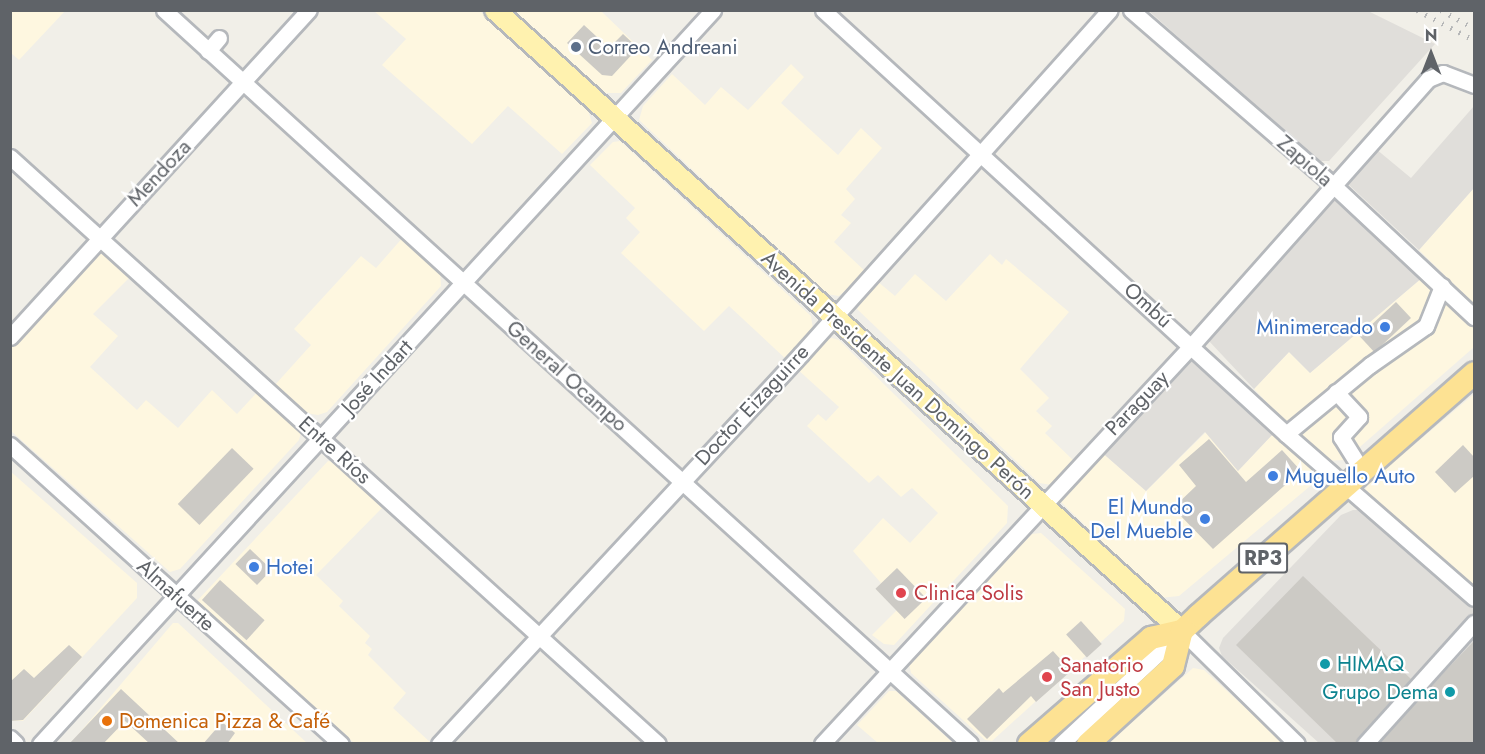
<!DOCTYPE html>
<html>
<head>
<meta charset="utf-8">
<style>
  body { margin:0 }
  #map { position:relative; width:1485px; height:754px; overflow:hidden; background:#f1efe8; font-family:Jost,sans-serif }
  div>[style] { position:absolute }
  .commercial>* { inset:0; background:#fef7e0 }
  .industrial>* { inset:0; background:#e0deda }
  .building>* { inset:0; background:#cccac5; transform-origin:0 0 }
  .roads { filter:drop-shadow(2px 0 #b5b8bc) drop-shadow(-2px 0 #b5b8bc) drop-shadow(0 2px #b5b8bc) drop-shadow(0 -2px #b5b8bc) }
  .minor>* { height:15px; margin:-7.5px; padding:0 7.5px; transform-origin:7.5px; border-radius:7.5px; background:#fff }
  .major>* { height:20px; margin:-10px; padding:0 10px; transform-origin:10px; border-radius:10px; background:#fff2af }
  .highway>* { height:22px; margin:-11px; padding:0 11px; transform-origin:11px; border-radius:11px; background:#fde293 }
  .rail>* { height:4.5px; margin-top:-2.25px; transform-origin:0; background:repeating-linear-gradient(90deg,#b6b7b8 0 1.5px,transparent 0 9.5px) }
  .dots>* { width:16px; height:16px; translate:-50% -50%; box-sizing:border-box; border:3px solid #fff; border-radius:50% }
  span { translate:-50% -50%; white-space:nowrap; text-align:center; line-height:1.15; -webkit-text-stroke:4.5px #fff; paint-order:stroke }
  .shield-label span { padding:2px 4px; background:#fff; border:2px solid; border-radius:4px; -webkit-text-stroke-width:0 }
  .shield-label { font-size:20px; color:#5f6368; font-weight:700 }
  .service-label { font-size:21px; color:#4e5e75 }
  .left { translate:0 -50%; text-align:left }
  .street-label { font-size:21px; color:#5f6368 }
  .shop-label { font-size:21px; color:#366cbe }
  .right { translate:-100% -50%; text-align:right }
  .health-label { font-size:21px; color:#be3a42 }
  .culture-label { font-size:21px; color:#0d838f }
  .food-label { font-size:21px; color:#c56008 }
  .frame { position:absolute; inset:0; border:12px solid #5f6368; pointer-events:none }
  .north { position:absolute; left:1401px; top:24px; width:60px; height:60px; -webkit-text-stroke:4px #fff; paint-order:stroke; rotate:0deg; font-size:16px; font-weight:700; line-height:24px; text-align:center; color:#5f6368 }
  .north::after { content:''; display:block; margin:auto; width:21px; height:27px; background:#5f6368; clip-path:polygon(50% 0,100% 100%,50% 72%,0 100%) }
</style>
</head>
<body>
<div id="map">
  <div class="commercial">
    <i style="clip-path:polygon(11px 10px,65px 10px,65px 11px,19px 60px,11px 53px)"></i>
    <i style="clip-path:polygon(374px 11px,480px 11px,587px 107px,592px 123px,562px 154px,508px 106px,472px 144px,382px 65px,406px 39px)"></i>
    <i style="clip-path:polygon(513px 11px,601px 11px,652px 60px,621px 93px,605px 93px)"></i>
    <i style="clip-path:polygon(791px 64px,804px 77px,781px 103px,838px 155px,861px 128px,882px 148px,846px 189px,855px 199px,841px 215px,851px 223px,834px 242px,866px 272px,839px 296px,826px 294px,639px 120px,643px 106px,672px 74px,705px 105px,721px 87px,748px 110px)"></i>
    <i style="clip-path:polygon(620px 141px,811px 316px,813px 329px,787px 360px,729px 306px,704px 331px,621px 253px,640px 232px,626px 218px,635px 208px,590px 165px,613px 142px)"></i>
    <i style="clip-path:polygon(1474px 188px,1474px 304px,1419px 250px)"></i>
    <i style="clip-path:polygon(405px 235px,440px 268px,441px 286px,327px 412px,318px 415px,306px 413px,274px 386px,311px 345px,294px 329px,361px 256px,376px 268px)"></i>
    <i style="clip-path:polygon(98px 251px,131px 276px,93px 314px,118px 336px,90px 367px,137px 410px,146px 400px,178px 428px,212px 390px,237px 414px,261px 388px,302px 429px,299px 440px,180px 569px,170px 572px,11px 431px,11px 345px,91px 253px)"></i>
    <i style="clip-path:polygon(990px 254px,1002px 265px,1006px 259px,1069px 312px,1020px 369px,1049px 398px,1036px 411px,1052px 426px,1045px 433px,1074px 461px,1052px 485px,1039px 483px,857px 309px,877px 281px,895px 296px,915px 274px,946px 301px)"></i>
    <i style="clip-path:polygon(1423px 277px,1473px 327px,1473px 348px,1345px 460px,1323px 461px,1254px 389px,1289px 352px,1310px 373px)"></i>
    <i style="clip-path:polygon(832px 338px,839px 340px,1008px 506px,1007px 523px,894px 645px,884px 644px,872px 635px,897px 610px,876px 589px,881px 583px,853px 551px,883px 518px,910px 543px,938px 513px,912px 488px,901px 497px,878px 475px,869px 483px,807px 426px,818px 414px,826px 421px,839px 407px,796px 368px,820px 342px)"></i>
    <i style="clip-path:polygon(1474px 394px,1474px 588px,1367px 495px,1365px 490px,1369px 483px)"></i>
    <i style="clip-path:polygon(1206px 432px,1238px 471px,1274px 433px,1312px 470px,1315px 482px,1179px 596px,1160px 598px,1061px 502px,1060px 496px,1098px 449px,1146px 491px)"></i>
    <i style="clip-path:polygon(328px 461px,335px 462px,382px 508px,316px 575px,343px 601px,339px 606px,370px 636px,365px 643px,372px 649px,368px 655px,406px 693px,393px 708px,431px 743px,354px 743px,197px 601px)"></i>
    <i style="clip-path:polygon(10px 471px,137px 583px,137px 598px,23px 721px,11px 721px)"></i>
    <i style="clip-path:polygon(1041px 533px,1125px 609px,1124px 621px,992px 741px,985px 740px,911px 673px,909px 664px,1032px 534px)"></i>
    <i style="clip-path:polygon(173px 623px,178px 623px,307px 743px,70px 744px)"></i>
    <i style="clip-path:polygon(1193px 668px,1204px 670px,1284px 743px,1109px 743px)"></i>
    <i style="clip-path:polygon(889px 691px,896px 691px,953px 743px,878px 743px,857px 725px)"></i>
  </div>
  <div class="industrial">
    <i style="clip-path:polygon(1149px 11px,1368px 11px,1435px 44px,1329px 161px,1317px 161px)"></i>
    <i style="clip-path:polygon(1474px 106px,1474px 188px,1419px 250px,1349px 185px,1350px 176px,1376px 149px,1411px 178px)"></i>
    <i style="clip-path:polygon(1335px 199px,1423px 277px,1310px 373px,1289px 352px,1254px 389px,1208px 340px,1328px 200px)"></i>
    <i style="clip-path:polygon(1189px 360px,1197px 360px,1274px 433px,1238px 471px,1205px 432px,1146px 491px,1098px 449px)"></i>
    <i style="clip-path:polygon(1353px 510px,1365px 510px,1379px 519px,1474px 607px,1474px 743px,1319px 743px,1222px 656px,1219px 648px,1223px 638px,1341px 515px)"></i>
  </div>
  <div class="building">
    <i style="clip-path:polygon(584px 25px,609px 48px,623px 34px,638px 48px,612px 76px,602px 75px,567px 43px)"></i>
    <i style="left:1396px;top:302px;width:22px;height:50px;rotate:47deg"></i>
    <i style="clip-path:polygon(1209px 439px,1246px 482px,1282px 450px,1301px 471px,1213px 549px,1173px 508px,1196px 486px,1179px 465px)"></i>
    <i style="clip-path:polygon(1463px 445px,1474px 457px,1474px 476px,1455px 493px,1435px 472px)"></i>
    <i style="left:232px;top:448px;width:30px;height:78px;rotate:44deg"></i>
    <i style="left:250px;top:549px;width:30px;height:21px;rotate:44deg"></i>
    <i style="left:897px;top:568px;width:42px;height:30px;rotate:46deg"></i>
    <i style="clip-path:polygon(1303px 576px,1411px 679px,1355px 744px,1338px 744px,1236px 645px)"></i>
    <i style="left:220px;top:580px;width:60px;height:27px;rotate:42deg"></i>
    <i style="left:1081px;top:621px;width:31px;height:20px;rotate:48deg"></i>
    <i style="clip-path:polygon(1474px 641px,1474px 744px,1379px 744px,1425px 692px)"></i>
    <i style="clip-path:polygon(69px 645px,82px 657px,23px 720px,10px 721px,10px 682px,24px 669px,34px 678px)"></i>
    <i style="clip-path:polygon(1053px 651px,1071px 671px,1036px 702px,1031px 696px,987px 739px,967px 719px,999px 688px,1003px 693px)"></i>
    <i style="clip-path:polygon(121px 689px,180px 744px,150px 744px,125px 721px,103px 744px,69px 744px)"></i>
    <i style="clip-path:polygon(222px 722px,235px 733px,227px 744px,203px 744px)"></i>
  </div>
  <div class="roads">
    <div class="minor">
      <i style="left:164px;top:10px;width:1090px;rotate:42.32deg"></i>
      <i style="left:823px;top:10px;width:628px;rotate:42.48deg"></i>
      <i style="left:1286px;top:434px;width:249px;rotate:41.1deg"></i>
      <i style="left:1131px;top:10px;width:269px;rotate:40.9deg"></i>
      <i style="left:1334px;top:186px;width:192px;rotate:43.1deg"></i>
      <i style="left:208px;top:51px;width:17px;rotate:-50deg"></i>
      <i style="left:10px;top:157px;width:874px;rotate:42.17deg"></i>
      <i style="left:10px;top:337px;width:443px;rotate:-47.6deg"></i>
      <i style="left:1336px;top:392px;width:34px;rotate:47deg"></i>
      <i style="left:1359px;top:417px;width:27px;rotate:132deg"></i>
      <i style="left:1341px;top:437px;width:39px;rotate:58deg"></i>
      <i style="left:1286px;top:434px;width:109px;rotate:-39.4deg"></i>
      <i style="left:1370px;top:365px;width:68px;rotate:-34.9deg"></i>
      <i style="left:1426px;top:326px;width:43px;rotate:-68.2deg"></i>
      <i style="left:10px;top:445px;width:446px;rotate:42.1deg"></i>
      <i style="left:10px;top:738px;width:8px;rotate:45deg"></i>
      <i style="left:40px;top:744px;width:996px;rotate:-47.48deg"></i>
      <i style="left:439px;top:744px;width:532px;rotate:-47.13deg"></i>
      <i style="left:801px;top:354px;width:462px;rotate:-48.1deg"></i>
      <i style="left:822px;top:744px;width:544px;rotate:-47.16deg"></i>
      <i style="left:1192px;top:345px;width:356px;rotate:-48.4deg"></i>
      <i style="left:1428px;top:79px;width:16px;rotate:-22deg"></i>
      <i style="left:1443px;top:73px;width:33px;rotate:21deg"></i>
      <i style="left:1061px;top:744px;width:166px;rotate:-43deg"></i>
      <i style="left:1182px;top:631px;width:161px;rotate:44.5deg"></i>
      <i style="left:1365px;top:744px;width:163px;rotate:-48deg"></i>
    </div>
    <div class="major">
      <i style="left:495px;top:10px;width:926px;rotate:42.11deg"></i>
    </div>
    <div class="highway">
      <i style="left:1029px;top:744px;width:162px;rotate:-41deg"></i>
      <i style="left:1151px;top:638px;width:32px;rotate:-13deg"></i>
      <i style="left:1088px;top:744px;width:115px;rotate:-42.5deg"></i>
      <i style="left:1173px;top:666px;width:36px;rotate:-76deg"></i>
      <i style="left:1182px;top:631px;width:23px;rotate:-43deg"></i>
      <i style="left:1199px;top:615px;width:366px;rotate:-41.3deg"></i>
    </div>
  </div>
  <div class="rail">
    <i style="left:1417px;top:10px;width:64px;rotate:27.8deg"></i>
    <i style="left:1441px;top:10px;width:38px;rotate:29deg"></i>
  </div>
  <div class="dots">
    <i style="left:576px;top:47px;background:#5c6f8a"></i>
    <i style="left:1385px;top:327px;background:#3f7fe0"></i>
    <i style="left:1273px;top:476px;background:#3f7fe0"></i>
    <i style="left:1205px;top:519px;background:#3f7fe0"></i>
    <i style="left:254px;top:567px;background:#3f7fe0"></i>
    <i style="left:901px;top:593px;background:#e0444e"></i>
    <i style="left:1325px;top:664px;background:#0f9aa8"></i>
    <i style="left:1047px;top:677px;background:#e0444e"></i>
    <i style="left:1450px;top:692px;background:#0f9aa8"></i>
    <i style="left:107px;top:721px;background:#e8710a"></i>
  </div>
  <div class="shield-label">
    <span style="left:1263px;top:558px">RP3</span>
  </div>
  <div class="service-label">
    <span class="left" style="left:588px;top:47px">Correo Andreani</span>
  </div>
  <div class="street-label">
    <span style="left:1305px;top:161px;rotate:41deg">Zapiola</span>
    <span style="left:159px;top:173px;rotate:-47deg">Mendoza</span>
    <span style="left:1148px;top:305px;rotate:42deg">Ombú</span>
    <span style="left:898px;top:375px;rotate:42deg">Avenida Presidente Juan Domingo Perón</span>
    <span style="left:567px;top:376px;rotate:42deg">General Ocampo</span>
    <span style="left:377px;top:377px;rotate:-47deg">José Indart</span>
    <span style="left:1137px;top:403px;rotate:-46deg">Paraguay</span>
    <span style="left:752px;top:405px;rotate:-47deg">Doctor Eizaguirre</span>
    <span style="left:335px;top:450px;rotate:42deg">Entre Ríos</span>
    <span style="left:176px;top:595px;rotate:42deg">Almafuerte</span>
  </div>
  <div class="shop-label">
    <span class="right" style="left:1373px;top:327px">Minimercado</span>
    <span class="left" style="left:1285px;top:476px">Muguello Auto</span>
    <span class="right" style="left:1193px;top:519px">El Mundo<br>Del Mueble</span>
    <span class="left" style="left:266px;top:567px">Hotei</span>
  </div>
  <div class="health-label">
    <span class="left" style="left:914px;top:593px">Clinica Solis</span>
    <span class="left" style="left:1060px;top:677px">Sanatorio<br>San Justo</span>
  </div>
  <div class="culture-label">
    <span class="left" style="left:1337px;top:664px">HIMAQ</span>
    <span class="right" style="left:1438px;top:692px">Grupo Dema</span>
  </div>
  <div class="food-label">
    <span class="left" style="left:119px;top:721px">Domenica Pizza &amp; Café</span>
  </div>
  <div class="frame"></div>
  <div class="north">N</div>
</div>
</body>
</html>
